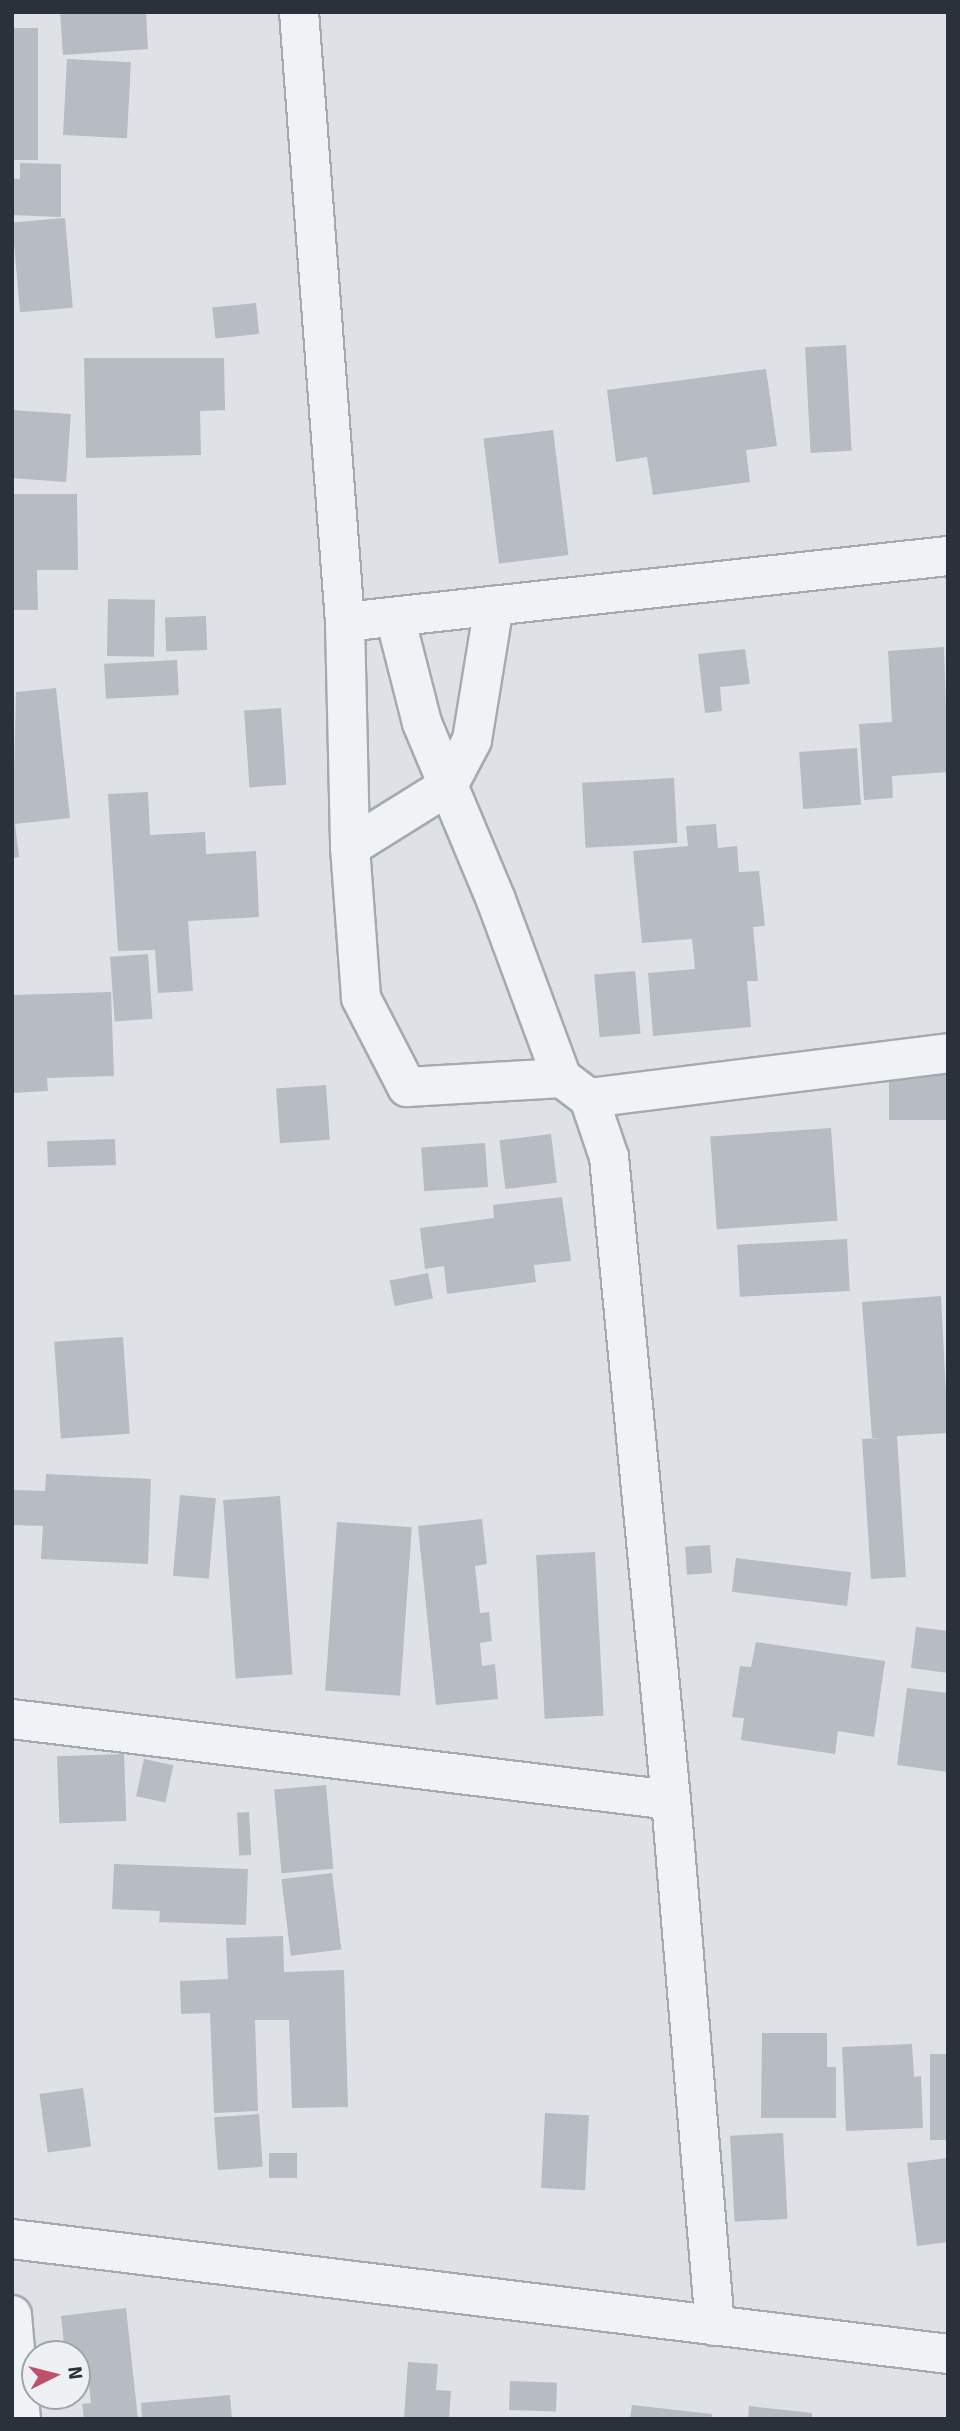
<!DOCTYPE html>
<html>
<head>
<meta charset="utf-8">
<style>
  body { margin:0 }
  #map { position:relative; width:960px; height:2431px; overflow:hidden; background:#dee2e6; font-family:Signika,sans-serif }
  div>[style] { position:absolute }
  .building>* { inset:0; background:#b6bcc2; transform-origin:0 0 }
  .roads { filter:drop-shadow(2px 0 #a4aaaf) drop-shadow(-2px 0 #a4aaaf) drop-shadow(0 2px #a4aaaf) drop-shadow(0 -2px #a4aaaf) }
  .minor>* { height:38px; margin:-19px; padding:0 19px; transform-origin:19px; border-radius:19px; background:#f0f3f5 }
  span { translate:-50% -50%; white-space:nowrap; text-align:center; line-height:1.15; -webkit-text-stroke:5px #edf1f4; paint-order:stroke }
  .frame { position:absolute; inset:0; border:14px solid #29323b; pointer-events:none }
  .north { position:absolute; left:21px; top:2340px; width:70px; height:70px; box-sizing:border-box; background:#edf1f4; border:2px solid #9fa5aa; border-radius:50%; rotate:84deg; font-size:19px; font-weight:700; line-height:28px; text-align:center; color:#29323b }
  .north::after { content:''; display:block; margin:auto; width:24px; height:32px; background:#c04f6b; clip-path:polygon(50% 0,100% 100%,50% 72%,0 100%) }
</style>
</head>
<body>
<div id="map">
  <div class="building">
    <i style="clip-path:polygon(60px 12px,146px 12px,148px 49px,63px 55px)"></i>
    <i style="left:12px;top:28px;width:26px;height:132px"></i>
    <i style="left:67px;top:59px;width:64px;height:76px;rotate:3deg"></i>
    <i style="clip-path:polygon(20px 163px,61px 164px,61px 217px,12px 215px,12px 179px,20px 179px)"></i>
    <i style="left:65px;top:218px;width:90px;height:53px;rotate:85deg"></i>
    <i style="left:256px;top:303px;width:31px;height:44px;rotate:84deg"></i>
    <i style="left:846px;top:345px;width:106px;height:41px;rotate:87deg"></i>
    <i style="clip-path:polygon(84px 358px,224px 358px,225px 410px,200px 411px,201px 455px,86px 458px)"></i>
    <i style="clip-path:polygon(766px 369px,777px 446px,746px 450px,750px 482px,653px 495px,647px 457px,616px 462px,607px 390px)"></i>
    <i style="left:12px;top:410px;width:59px;height:68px;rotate:4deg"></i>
    <i style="left:553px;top:430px;width:126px;height:70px;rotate:83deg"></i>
    <i style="clip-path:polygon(12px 494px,77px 494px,78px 570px,37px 570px,38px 610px,12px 610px)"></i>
    <i style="left:108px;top:599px;width:47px;height:57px;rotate:1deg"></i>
    <i style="left:206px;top:616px;width:34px;height:41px;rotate:88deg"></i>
    <i style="clip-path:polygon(944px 647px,948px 772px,892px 776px,893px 798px,864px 800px,859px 724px,892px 722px,888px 651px)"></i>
    <i style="clip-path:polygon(745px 649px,750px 684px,720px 687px,722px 711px,705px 713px,698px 654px)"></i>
    <i style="left:177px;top:660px;width:35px;height:73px;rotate:87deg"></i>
    <i style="clip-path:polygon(56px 688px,70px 818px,15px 824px,19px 857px,12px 858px,16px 692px)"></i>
    <i style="left:281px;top:708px;width:77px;height:37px;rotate:86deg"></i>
    <i style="left:857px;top:748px;width:57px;height:58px;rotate:86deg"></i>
    <i style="left:674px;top:778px;width:65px;height:92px;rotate:87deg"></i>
    <i style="clip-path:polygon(148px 792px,150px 835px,205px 832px,206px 854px,256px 851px,259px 917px,188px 921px,193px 991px,158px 993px,155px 950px,118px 951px,108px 794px)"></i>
    <i style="clip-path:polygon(716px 824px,718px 848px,737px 846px,739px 872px,759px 871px,765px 926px,753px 927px,758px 981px,747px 981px,751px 1027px,653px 1036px,648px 973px,695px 969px,692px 939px,642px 943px,633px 851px,688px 846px,686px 826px)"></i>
    <i style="left:148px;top:954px;width:65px;height:38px;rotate:86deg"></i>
    <i style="left:635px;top:971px;width:63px;height:41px;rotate:85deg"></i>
    <i style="clip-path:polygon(111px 992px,114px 1076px,47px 1078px,48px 1091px,12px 1093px,12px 995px)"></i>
    <i style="left:948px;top:1075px;width:45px;height:59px;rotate:90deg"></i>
    <i style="left:326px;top:1085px;width:55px;height:50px;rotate:86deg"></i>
    <i style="left:831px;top:1128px;width:93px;height:121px;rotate:86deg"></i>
    <i style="left:551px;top:1134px;width:49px;height:52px;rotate:83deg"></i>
    <i style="left:115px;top:1139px;width:26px;height:68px;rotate:88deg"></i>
    <i style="left:485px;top:1143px;width:44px;height:64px;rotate:86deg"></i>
    <i style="clip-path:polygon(562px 1197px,571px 1261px,534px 1265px,536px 1282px,447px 1294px,444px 1266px,425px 1269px,420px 1228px,494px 1218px,493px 1205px)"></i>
    <i style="left:847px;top:1239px;width:52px;height:110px;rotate:87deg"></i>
    <i style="left:428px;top:1273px;width:26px;height:39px;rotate:79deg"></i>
    <i style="clip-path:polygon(941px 1296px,948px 1433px,897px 1436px,906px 1577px,871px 1579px,862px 1439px,884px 1438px,872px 1438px,862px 1302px)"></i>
    <i style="left:123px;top:1337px;width:97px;height:69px;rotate:86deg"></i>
    <i style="clip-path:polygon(46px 1474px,151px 1479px,148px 1564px,41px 1559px,43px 1526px,12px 1525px,12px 1490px,45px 1491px)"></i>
    <i style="left:180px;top:1495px;width:36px;height:81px;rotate:5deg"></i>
    <i style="left:280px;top:1496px;width:179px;height:57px;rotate:86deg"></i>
    <i style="clip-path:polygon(482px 1519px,487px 1564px,475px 1566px,480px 1613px,489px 1612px,492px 1641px,480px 1643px,482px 1666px,495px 1664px,498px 1699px,436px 1705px,418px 1526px)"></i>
    <i style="left:337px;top:1522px;width:75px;height:169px;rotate:4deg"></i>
    <i style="left:710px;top:1545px;width:28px;height:25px;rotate:86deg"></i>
    <i style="left:595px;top:1552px;width:164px;height:59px;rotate:87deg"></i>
    <i style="left:736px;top:1558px;width:116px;height:34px;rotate:7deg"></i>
    <i style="clip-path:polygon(916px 1627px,948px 1631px,948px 1673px,911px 1668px)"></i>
    <i style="clip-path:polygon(756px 1642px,885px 1661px,874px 1737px,838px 1731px,835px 1754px,741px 1740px,744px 1718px,732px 1717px,740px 1666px,751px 1667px)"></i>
    <i style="clip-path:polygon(907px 1688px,948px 1693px,948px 1772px,897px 1765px)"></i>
    <i style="left:124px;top:1754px;width:67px;height:67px;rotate:88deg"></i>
    <i style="left:144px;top:1759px;width:30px;height:38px;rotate:12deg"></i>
    <i style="left:326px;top:1785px;width:84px;height:52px;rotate:85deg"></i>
    <i style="left:249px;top:1812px;width:43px;height:12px;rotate:87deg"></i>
    <i style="clip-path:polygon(114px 1864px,248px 1869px,246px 1925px,159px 1922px,160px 1911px,112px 1909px)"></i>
    <i style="left:332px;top:1873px;width:77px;height:51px;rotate:83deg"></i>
    <i style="clip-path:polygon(283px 1936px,284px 1972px,344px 1970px,348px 2107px,292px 2108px,289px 2020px,255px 2020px,258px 2111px,214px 2113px,210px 2013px,181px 2014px,180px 1981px,228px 1979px,226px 1938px)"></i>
    <i style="clip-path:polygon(762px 2033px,827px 2033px,827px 2067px,836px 2067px,836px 2118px,761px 2118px)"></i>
    <i style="clip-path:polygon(912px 2044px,914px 2077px,921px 2076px,923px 2128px,846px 2131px,842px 2047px)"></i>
    <i style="left:930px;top:2054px;width:18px;height:86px"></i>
    <i style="left:83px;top:2088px;width:59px;height:44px;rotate:82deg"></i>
    <i style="left:545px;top:2113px;width:44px;height:75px;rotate:3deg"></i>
    <i style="left:259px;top:2114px;width:53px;height:45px;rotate:86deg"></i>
    <i style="left:783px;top:2133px;width:86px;height:53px;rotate:87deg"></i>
    <i style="left:269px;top:2153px;width:28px;height:25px"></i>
    <i style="clip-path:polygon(948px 2158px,948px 2242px,917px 2246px,907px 2163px)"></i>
    <i style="clip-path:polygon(126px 2308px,138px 2419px,84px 2419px,82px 2404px,91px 2403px,88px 2374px,77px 2375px,77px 2354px,65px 2354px,61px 2316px)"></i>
    <i style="clip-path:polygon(408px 2362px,438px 2364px,436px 2390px,451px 2391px,449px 2419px,404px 2419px)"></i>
    <i style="left:510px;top:2381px;width:47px;height:29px;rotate:2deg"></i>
    <i style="clip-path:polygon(230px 2395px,232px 2419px,142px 2419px,141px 2403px)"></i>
    <i style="clip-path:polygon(632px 2405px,712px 2414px,711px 2419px,630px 2419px)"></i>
    <i style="clip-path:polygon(749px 2406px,812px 2413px,812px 2419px,748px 2419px)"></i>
  </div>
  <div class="roads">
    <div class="minor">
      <i style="left:299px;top:12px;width:612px;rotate:85.69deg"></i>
      <i style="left:345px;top:622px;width:225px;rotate:88.7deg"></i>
      <i style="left:350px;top:847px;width:151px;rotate:85.8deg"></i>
      <i style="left:361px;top:998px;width:100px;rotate:62.7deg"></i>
      <i style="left:407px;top:1087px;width:155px;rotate:-3.3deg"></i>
      <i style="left:562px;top:1078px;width:34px;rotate:37deg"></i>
      <i style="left:589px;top:1098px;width:62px;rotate:71.3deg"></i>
      <i style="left:609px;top:1157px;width:646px;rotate:84.49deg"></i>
      <i style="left:671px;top:1800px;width:528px;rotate:85.22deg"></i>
      <i style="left:395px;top:617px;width:109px;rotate:75.7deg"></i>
      <i style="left:422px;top:723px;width:192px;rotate:67.3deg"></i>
      <i style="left:496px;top:900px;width:190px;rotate:69.7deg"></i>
      <i style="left:345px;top:622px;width:607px;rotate:-6.25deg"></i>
      <i style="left:350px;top:847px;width:115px;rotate:-31.9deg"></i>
      <i style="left:448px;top:786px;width:52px;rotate:-62.4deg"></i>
      <i style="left:472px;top:740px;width:136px;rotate:-80.7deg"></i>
      <i style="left:589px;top:1098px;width:362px;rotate:-7.1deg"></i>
      <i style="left:12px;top:1719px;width:664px;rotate:7.01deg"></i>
      <i style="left:12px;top:2239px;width:943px;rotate:7deg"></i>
      <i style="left:12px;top:2315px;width:104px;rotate:85.1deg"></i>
    </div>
  </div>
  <div class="frame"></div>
  <div class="north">N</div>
</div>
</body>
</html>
